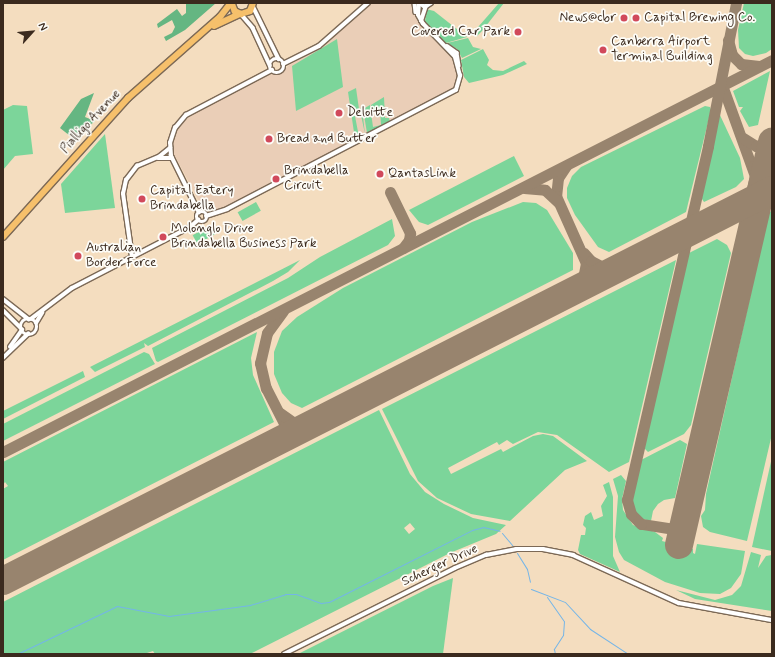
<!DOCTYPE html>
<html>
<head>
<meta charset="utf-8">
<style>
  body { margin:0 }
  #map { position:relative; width:775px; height:657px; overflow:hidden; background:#f4ddbf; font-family:Mynerve,sans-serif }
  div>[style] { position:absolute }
  .built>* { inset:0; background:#eaceb7 }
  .green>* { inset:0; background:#7cd59a; transform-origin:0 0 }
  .forest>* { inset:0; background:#65b682 }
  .stream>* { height:1px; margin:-0.5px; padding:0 0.5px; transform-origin:0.5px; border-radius:0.5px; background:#74b5e8 }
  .taxiway>* { height:11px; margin:-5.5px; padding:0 5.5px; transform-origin:5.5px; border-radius:5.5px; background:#98846e }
  .runway>* { height:28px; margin:-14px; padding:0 14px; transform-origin:14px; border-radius:14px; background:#98846e }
  .roads { filter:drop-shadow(1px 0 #7c6956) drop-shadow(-1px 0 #7c6956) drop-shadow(0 1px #7c6956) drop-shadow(0 -1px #7c6956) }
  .street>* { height:3.5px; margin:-1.75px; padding:0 1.75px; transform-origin:1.75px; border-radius:1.75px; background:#fff }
  .street>.ring { margin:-1.75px; padding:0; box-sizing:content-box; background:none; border:3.5px solid #fff; border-radius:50% }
  .primary>* { height:5.5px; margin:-2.75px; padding:0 2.75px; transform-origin:2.75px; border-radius:2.75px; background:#f6c06b }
  .dots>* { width:11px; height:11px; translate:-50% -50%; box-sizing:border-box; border:2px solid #fdfcf7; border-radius:50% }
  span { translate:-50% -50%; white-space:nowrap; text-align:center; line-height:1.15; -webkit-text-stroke:3.5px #fdfcf7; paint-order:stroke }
  .poi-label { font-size:13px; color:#3b2a1e }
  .right { translate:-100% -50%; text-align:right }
  .left { translate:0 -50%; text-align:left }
  .street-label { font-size:13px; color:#3b2a1e }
  .frame { position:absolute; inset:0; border:4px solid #3b2a1e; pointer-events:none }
  .north { position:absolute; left:12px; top:12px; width:40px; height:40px; -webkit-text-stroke:3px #fdfcf7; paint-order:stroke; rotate:63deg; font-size:11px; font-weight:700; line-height:16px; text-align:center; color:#3b2a1e }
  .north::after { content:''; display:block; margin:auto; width:14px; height:18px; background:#3b2a1e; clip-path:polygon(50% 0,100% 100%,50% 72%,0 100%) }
</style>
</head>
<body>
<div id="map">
  <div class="built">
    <i style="clip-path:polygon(372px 3px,414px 3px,422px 26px,436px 42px,453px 55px,458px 77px,454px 89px,219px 211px,203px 209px,173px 152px,174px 136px,182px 123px,192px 115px,270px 74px,282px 73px,289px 65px,324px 46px)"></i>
  </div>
  <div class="green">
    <i style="clip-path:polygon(499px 3px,504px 3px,482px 31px,477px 36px,472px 34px)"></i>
    <i style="clip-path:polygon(744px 3px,772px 3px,772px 49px,766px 53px,753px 56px,745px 54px,739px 48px,738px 30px)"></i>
    <i style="clip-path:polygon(426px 9px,434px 11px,467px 37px,446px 43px,441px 40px,425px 22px)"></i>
    <i style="clip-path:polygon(468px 38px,473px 47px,481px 49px,462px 58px,457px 49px,447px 43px)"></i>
    <i style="clip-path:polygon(337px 39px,343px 87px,296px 111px,292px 66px)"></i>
    <i style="clip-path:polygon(483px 49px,489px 60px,487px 65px,493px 70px,503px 71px,524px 61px,527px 64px,503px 75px,469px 83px,464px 77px,461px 60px)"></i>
    <i style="clip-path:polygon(770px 71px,758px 125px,749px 127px,740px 111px,743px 107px,739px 107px,733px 91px)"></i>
    <i style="clip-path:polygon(356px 88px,359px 109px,362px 108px,365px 134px,361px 115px,357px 112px,355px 116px,359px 137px,355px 139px,348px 92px)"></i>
    <i style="clip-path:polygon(384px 97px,385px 118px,389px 118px,390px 122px,367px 133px,363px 109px,370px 105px,373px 127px,381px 125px,380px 109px,371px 110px,371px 105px)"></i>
    <i style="clip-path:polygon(13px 105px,27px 106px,33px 154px,15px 156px,3px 170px,3px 110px)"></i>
    <i style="clip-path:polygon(705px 106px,710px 107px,711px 110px,686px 212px,609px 252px,598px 247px,575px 215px,567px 198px,567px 188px,572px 176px,581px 167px)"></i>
    <i style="clip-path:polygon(719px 113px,740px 158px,744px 179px,736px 187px,704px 202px,700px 196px)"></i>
    <i style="clip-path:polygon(105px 134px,115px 208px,65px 213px,61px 184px)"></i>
    <i style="clip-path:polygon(514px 156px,524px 176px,428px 225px,419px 222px,409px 210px)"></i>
    <i style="left:256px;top:202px;width:10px;height:21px;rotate:61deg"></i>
    <i style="clip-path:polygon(523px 202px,536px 203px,547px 210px,573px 253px,573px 270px,302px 408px,291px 403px,282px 393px,274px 374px,274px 352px,282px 331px,297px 317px,343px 288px,472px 222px)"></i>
    <i style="clip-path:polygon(772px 211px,772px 434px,747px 541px,710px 532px,703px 527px,701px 516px,705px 510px,706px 494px,769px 212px)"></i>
    <i style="clip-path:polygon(392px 219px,395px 236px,388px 245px,158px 362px,156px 361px,152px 348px,288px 278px,320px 257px)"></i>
    <i style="left:211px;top:225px;width:10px;height:21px;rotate:61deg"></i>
    <i style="clip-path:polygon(717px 239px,727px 245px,731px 253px,691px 425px,684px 434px,648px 452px,643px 447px,687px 254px)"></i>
    <i style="clip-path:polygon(300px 260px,288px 272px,273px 281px,148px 346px,144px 343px,145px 347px,95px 372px,90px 367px)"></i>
    <i style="clip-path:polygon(676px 260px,629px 462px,609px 472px,557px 435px,538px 432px,513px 444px,507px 440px,499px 445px,497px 442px,448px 468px,451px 474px,501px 449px,503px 452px,533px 436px,543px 434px,553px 436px,587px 461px,565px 470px,510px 521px,471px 514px,437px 498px,418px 481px,382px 409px)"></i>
    <i style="clip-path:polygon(257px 332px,251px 358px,253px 375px,274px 422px,3px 560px,3px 489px,8px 486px,5px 482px,3px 485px,3px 462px)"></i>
    <i style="clip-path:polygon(144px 352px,149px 354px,155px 364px,3px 441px,3px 424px)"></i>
    <i style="clip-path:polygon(83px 371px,85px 377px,3px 419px,3px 411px)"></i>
    <i style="clip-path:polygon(evenodd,379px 410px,410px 474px,425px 492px,444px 504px,473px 518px,506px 525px,496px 534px,450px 553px,250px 654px,155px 654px,153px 651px,144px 654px,3px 654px,3px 602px,379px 410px,410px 523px,415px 529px,409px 534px,404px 528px,410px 523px)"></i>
    <i style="clip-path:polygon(680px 440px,687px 444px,675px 498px,664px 500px,658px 504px,653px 511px,651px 521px,639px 518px,633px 511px,631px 503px,639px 461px)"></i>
    <i style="clip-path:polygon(772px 457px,772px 551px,752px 547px)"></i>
    <i style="clip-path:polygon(621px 475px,626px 481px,622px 499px,623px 510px,633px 525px,655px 532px,663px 538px,662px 541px,693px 549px,693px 553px,695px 554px,697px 544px,745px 551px,741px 574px,731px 588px,720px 594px,700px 593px,665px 582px,624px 560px,619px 552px,615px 537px,618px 496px,613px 479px)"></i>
    <i style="clip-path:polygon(609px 482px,613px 497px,613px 556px,620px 572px,580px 554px,578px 550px,581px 535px,585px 535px,586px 528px,583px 525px,585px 516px,591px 512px,594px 520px,603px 516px,601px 506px,607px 496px,603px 485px)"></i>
    <i style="clip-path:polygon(751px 552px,761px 555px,758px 568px,766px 556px,772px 555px,772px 611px,695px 599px,676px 590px,715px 600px,732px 595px,741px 586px)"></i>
    <i style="clip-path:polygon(453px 578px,443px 654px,298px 654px,433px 586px)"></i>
  </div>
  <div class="forest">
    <i style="clip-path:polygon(186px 3px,216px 3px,185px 30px,166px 41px,164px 37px,172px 33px,175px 27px,172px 20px,158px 28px,157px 24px,177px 9px,182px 16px,186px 13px)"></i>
    <i style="clip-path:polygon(94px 93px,85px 117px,95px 121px,74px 139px,60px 128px,81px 99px)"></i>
  </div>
  <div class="stream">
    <i style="left:502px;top:533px;width:16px;rotate:50deg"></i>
    <i style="left:517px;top:553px;width:19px;rotate:58deg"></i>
    <i style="left:527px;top:569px;width:13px;rotate:77deg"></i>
    <i style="left:531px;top:589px;width:36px;rotate:21deg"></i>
    <i style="left:565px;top:602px;width:37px;rotate:47deg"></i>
    <i style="left:590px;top:629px;width:45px;rotate:33.3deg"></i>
    <i style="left:547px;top:597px;width:29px;rotate:55deg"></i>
    <i style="left:564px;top:621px;width:14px;rotate:94deg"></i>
    <i style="left:563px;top:635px;width:17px;rotate:123deg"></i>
    <i style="left:554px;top:649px;width:5px;rotate:79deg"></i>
    <i style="left:17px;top:654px;width:111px;rotate:-25.6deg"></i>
    <i style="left:117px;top:606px;width:53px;rotate:10.9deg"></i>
    <i style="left:169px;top:616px;width:82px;rotate:-7.7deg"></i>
    <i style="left:250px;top:605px;width:37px;rotate:-17deg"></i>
    <i style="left:285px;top:594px;width:11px"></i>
    <i style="left:296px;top:594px;width:27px;rotate:20deg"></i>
    <i style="left:321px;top:603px;width:8px;rotate:-7deg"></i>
    <i style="left:329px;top:602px;width:160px;rotate:-26.7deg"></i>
    <i style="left:472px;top:530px;width:11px;rotate:-15deg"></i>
    <i style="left:483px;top:527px;width:17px;rotate:13deg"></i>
  </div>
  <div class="taxiway">
    <i style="left:728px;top:40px;width:16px;rotate:75deg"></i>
    <i style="left:732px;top:55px;width:13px;rotate:45deg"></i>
    <i style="left:741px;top:64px;width:18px;rotate:6deg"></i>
    <i style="left:722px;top:85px;width:97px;rotate:70.1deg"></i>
    <i style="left:755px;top:176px;width:17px;rotate:103deg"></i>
    <i style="left:751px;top:193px;width:18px;rotate:133deg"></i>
    <i style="left:743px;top:138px;width:15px;rotate:32deg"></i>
    <i style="left:756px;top:146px;width:9px;rotate:-13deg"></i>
    <i style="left:765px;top:144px;width:10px;rotate:-45deg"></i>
    <i style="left:566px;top:166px;width:14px;rotate:124deg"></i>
    <i style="left:558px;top:178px;width:18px;rotate:96deg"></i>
    <i style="left:556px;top:196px;width:73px;rotate:65.9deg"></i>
    <i style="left:586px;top:263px;width:15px;rotate:101deg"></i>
    <i style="left:583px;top:278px;width:15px;rotate:127deg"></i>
    <i style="left:753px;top:166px;width:11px;rotate:49deg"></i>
    <i style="left:760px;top:174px;width:13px;rotate:27deg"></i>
    <i style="left:524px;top:188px;width:21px;rotate:5deg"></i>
    <i style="left:545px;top:190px;width:18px;rotate:43deg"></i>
    <i style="left:390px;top:192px;width:46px;rotate:64deg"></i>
    <i style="left:410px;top:233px;width:7px;rotate:98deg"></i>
    <i style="left:409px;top:240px;width:10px;rotate:127deg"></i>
    <i style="left:676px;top:238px;width:18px;rotate:-43deg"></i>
    <i style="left:584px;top:253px;width:11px;rotate:49deg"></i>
    <i style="left:591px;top:261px;width:13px;rotate:27deg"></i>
    <i style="left:603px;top:267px;width:21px;rotate:-5deg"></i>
    <i style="left:283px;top:311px;width:27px;rotate:126deg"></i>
    <i style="left:267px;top:333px;width:31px;rotate:103deg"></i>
    <i style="left:260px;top:363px;width:26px;rotate:77deg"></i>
    <i style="left:266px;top:388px;width:53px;rotate:62.9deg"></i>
    <i style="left:280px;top:413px;width:16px;rotate:35deg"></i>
    <i style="left:293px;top:422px;width:11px;rotate:10deg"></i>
    <i style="left:304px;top:424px;width:12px;rotate:-9deg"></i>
    <i style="left:3px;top:452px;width:863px;rotate:-27.01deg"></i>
    <i style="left:685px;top:519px;width:15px;rotate:138deg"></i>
    <i style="left:674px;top:529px;width:33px;rotate:-171deg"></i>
    <i style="left:641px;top:524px;width:14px;rotate:-135deg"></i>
    <i style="left:631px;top:514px;width:15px;rotate:-106deg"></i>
    <i style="left:627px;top:500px;width:363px;rotate:-77.1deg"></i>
    <i style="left:708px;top:146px;width:146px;rotate:-78.9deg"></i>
  </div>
  <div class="runway">
    <i style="left:679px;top:545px;width:414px;rotate:-77deg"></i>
    <i style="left:3px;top:581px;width:863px;rotate:-26.95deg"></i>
  </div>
  <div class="roads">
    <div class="street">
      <i style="left:415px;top:3px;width:9px;rotate:84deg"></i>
      <i style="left:420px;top:3px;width:6px;rotate:39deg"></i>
      <i style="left:425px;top:7px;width:7px;rotate:-34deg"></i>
      <i style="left:253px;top:6px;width:59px;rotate:63.9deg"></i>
      <i style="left:241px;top:14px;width:18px;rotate:49deg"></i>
      <i style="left:253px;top:28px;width:41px;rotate:65.3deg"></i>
      <i style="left:421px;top:21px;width:16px;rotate:-72deg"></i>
      <i style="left:447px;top:46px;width:12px;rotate:35deg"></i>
      <i style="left:457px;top:53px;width:13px;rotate:81deg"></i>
      <i class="ring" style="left:270px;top:59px;width:10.5px;height:10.5px"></i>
      <i style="left:283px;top:64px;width:40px;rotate:-26.6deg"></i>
      <i style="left:319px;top:46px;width:65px;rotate:-41.3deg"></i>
      <i style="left:158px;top:158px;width:14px"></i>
      <i class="ring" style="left:197px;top:212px;width:6.5px;height:6.5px"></i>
      <i style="left:199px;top:213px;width:64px;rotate:-116.2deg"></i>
      <i style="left:171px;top:156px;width:13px;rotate:-94deg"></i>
      <i style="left:170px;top:143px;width:16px;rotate:-72deg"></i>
      <i style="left:175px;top:128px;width:17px;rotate:-50deg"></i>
      <i style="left:186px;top:115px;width:97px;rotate:-27.6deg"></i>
      <i style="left:206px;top:216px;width:22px;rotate:-18deg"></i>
      <i style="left:227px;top:209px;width:258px;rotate:-27.5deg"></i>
      <i style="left:456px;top:90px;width:15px;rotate:-74deg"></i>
      <i style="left:460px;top:76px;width:20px;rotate:-105deg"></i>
      <i style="left:455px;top:57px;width:46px;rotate:-134.1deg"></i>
      <i style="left:423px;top:24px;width:10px;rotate:-119deg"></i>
      <i style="left:418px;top:15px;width:12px;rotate:-85deg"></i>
      <i style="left:132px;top:257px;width:64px;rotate:-98.1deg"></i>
      <i style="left:123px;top:194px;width:14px;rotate:-78deg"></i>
      <i style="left:126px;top:180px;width:18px;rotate:-52deg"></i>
      <i style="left:137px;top:166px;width:25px;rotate:-23deg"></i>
      <i style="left:160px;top:156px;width:13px;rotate:-39deg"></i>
      <i style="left:3px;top:299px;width:33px;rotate:38deg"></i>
      <i style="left:3px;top:310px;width:25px;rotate:45deg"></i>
      <i style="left:31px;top:319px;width:51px;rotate:-37.1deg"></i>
      <i style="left:72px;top:288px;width:133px;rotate:-27.3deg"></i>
      <i style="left:190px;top:227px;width:11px;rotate:-41deg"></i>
      <i class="ring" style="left:21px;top:319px;width:12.5px;height:12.5px"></i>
      <i style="left:36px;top:323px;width:12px;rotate:-59deg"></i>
      <i style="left:10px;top:347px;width:21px;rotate:-55deg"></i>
      <i style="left:3px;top:358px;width:35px;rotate:-44deg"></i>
      <i style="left:284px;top:654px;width:191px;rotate:-26.7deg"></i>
      <i style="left:455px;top:568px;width:34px;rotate:-23deg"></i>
      <i style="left:486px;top:555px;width:31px;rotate:-11deg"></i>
      <i style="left:516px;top:549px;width:27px"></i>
      <i style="left:543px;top:549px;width:31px;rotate:11deg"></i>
      <i style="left:573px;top:555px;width:116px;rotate:24.4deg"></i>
      <i style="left:679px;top:603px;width:95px;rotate:10.4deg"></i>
    </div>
    <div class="primary">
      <i style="left:232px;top:3px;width:9px;rotate:69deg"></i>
      <i style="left:235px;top:11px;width:7px;rotate:27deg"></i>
      <i style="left:241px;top:14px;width:9px;rotate:-18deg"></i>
      <i style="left:250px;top:11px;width:9px;rotate:-69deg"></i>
      <i style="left:214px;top:26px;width:29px;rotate:-25deg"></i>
      <i style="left:3px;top:237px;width:187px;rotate:-48deg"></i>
      <i style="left:128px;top:98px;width:123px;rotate:-41.4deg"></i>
      <i style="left:220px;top:17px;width:18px;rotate:-52deg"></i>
    </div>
  </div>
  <div class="dots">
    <i style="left:624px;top:18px;background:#d1495b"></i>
    <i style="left:636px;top:18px;background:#d1495b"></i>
    <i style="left:518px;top:32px;background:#d1495b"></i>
    <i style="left:603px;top:50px;background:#d1495b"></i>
    <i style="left:339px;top:113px;background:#d1495b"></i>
    <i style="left:269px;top:139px;background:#d1495b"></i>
    <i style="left:380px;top:174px;background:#d1495b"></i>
    <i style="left:276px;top:179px;background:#d1495b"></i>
    <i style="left:142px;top:199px;background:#d1495b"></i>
    <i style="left:163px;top:237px;background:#d1495b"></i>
    <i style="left:78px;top:256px;background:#d1495b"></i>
  </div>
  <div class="poi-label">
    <span class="right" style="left:616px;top:18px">News@cbr</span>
    <span class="left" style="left:644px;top:18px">Capital Brewing Co.</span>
    <span class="right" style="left:510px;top:32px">Covered Car Park</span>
    <span class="left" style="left:611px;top:50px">Canberra Airport<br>Terminal Building</span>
    <span class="left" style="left:347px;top:113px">Deloitte</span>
    <span class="left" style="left:277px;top:139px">Bread and Butter</span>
    <span class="left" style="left:284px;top:179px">Brindabella<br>Circuit</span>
    <span class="left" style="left:388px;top:174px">QantasLink</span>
    <span class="left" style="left:150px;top:199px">Capital Eatery<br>Brindabella</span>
    <span class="left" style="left:171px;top:237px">Molonglo Drive<br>Brindabella Business Park</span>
    <span class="left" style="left:86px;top:256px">Australian<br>Border Force</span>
  </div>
  <div class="street-label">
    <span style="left:91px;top:122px;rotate:-47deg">Pialligo Avenue</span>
    <span style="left:440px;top:566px;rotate:-25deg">Scherger Drive</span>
  </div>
  <div class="frame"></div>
  <div class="north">N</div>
</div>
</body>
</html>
